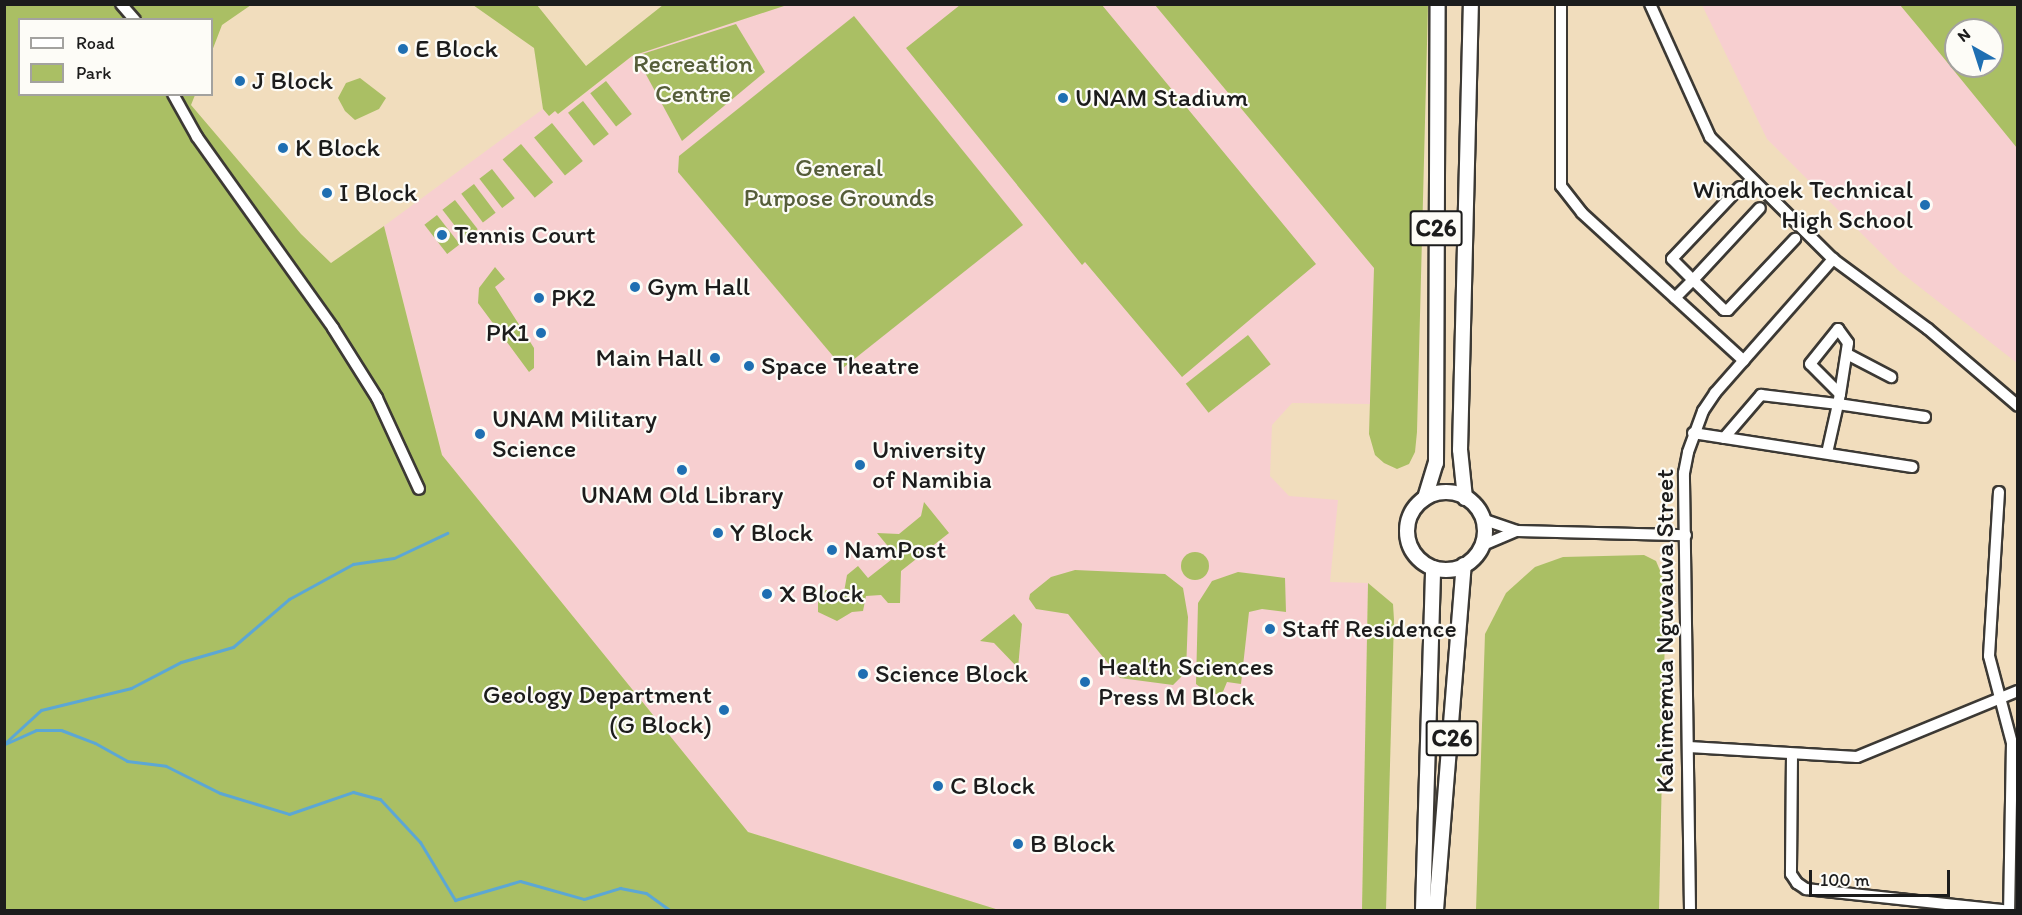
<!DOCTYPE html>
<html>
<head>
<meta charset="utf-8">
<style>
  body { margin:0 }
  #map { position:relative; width:2022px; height:915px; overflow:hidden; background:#f1ddbd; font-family:Itim,sans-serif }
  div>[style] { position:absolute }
  .built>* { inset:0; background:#f7cfd0 }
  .green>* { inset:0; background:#aabf64; transform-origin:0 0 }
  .round { border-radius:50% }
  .stream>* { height:3px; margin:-1.5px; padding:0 1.5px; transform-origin:1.5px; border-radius:1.5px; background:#5ca7d4 }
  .roads { filter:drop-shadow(2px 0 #3c3934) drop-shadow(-2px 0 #3c3934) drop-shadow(0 2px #3c3934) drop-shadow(0 -2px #3c3934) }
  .minor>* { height:10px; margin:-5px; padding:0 5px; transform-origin:5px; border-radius:5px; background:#fff }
  .major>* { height:14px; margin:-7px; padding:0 7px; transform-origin:7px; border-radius:7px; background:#fff }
  .major>.ring { margin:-7px; padding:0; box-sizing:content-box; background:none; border:14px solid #fff; border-radius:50% }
  .dots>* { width:16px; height:16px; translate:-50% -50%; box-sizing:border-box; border:3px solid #fdfcf7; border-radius:50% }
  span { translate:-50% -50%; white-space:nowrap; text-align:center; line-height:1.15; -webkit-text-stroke:4.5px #fdfcf7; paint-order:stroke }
  .shield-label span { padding:2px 4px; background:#fdfcf7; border:2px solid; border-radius:4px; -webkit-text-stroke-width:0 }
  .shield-label { font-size:24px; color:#1c1c1c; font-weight:700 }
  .poi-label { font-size:26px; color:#1c1c1c }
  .left { translate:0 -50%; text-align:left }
  .right { translate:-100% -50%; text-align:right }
  .park-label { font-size:26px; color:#555d39 }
  .street-label { font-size:26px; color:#1c1c1c }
  .frame { position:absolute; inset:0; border:6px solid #1c1c1c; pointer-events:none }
  .legend { position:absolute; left:18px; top:18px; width:195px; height:78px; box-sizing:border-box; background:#fdfcf7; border:2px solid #a3a29f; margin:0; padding:8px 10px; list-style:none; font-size:18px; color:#1c1c1c }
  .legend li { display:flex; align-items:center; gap:12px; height:30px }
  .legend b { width:30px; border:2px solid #a3a29f }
  .north { position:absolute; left:1944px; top:18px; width:60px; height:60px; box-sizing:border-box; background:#fdfcf7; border:2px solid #a3a29f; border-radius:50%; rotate:321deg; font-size:16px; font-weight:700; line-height:24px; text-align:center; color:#1c1c1c }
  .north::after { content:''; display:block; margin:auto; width:21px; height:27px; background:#1f6fb2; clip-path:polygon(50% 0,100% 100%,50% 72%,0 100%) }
  .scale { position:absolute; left:1809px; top:870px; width:141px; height:27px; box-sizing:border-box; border:3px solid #1c1c1c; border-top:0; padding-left:8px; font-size:18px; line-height:21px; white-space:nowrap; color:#1c1c1c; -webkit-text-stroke:4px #fdfcf7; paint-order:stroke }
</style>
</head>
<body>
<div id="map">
  <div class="built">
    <i style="clip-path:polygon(787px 5px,1155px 5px,1374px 268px,1370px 404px,1292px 403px,1272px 425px,1270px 476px,1289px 496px,1338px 500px,1330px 582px,1368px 583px,1362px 910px,999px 910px,748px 832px,442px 455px,384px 226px,543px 109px,549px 116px,555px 111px,559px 114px,632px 56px)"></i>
    <i style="clip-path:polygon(evenodd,1702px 5px,2017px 5px,2017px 363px,1899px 271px,1767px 139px,1702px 5px,1956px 30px,1992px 30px,1992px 66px,1956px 66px,1956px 30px)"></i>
  </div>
  <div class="green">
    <i style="clip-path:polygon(5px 4px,251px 5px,222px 25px,212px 51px,212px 20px,20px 20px,20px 94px,195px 95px,191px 105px,301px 234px,331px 263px,384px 226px,442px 455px,748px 832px,999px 910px,5px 910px)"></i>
    <i style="clip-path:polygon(473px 5px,537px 5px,586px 66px,663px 5px,787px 5px,632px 56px,558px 114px,555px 111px,549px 116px,543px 109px,534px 48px)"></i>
    <i style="clip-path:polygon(960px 5px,1102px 5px,1316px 264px,1182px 377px,1085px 262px,1082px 265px,906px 48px)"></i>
    <i style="clip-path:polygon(1155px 5px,1428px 5px,1417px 432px,1415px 452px,1409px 464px,1397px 469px,1384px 463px,1375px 455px,1369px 434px,1374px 268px)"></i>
    <i style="clip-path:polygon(evenodd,1900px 5px,2017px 5px,2017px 148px,1920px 29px,1900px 5px,1956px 30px,1992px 30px,1992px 66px,1956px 66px,1956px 30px)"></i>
    <i style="clip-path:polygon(854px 16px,1023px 225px,843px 368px,678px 172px,679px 156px)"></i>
    <i style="clip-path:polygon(736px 24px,765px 72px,682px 141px,636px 56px)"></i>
    <i style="clip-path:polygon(360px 78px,386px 98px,379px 109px,355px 120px,345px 111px,338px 98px,346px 83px)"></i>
    <i style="left:606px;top:81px;width:42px;height:20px;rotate:52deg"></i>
    <i style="left:583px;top:101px;width:42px;height:19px;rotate:52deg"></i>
    <i style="left:552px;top:123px;width:49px;height:23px;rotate:51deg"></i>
    <i style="left:521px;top:144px;width:50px;height:24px;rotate:50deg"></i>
    <i style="left:492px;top:169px;width:37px;height:16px;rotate:52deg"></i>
    <i style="left:474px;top:184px;width:36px;height:16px;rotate:53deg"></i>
    <i style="left:455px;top:200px;width:37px;height:16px;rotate:52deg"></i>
    <i style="left:437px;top:215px;width:37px;height:16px;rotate:52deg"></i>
    <i style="clip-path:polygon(495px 267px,505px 279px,495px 287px,534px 348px,534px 368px,529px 372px,478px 303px,479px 288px)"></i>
    <i style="left:1248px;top:335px;width:37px;height:79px;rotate:52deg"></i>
    <i style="clip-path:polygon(924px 502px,949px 533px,901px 571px,900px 603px,888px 603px,881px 595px,866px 596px,863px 611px,852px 612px,837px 621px,818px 612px,818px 596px,826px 590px,844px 592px,847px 575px,858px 566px,868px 578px,896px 556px,877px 533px,899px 534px,921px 516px)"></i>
    <i class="round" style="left:1181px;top:552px;width:28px;height:28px"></i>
    <i style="clip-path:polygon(1644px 555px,1656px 561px,1666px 585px,1659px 910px,1476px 910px,1485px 634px,1506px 593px,1535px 567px,1563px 557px)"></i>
    <i style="clip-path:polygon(1075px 570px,1165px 574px,1183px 588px,1188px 617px,1186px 672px,1173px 685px,1120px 678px,1068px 614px,1036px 609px,1029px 599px,1030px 594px,1051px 577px)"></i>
    <i style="clip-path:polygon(1238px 572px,1285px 578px,1286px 612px,1262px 609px,1249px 612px,1241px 684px,1227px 682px,1222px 694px,1209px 694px,1196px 684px,1198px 603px,1212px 581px)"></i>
    <i style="clip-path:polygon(1368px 583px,1393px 604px,1394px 620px,1386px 910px,1362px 910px)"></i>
    <i style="clip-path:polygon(1014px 614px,1022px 624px,1018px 668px,994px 643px,980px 641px)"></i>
  </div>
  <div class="stream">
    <i style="left:5px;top:743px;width:49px;rotate:-42.5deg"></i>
    <i style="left:41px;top:710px;width:93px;rotate:-13.7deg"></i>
    <i style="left:131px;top:688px;width:56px;rotate:-27.5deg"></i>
    <i style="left:181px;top:662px;width:54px;rotate:-16.1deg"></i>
    <i style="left:233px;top:647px;width:74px;rotate:-40.6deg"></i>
    <i style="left:289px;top:599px;width:73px;rotate:-28.7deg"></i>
    <i style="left:353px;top:564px;width:41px;rotate:-8.3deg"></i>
    <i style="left:394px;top:558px;width:59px;rotate:-25.3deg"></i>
    <i style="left:5px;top:744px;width:34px;rotate:-24deg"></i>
    <i style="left:36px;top:730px;width:25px"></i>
    <i style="left:61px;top:730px;width:36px;rotate:21deg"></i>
    <i style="left:95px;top:743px;width:37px;rotate:29deg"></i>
    <i style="left:127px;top:761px;width:39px;rotate:7deg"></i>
    <i style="left:166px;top:766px;width:60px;rotate:26.6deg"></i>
    <i style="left:220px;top:793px;width:72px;rotate:16.9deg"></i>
    <i style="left:289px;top:814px;width:68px;rotate:-19deg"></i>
    <i style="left:353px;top:792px;width:28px;rotate:15deg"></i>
    <i style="left:380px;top:799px;width:59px;rotate:47.1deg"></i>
    <i style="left:420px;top:842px;width:68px;rotate:58.9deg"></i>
    <i style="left:455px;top:900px;width:68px;rotate:-16.3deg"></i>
    <i style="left:520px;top:881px;width:66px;rotate:15.7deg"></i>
    <i style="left:584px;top:899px;width:38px;rotate:-17deg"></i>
    <i style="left:620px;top:888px;width:26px;rotate:11deg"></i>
    <i style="left:646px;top:893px;width:29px;rotate:36deg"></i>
  </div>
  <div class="roads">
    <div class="minor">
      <i style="left:121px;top:4px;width:21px;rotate:49deg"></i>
      <i style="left:1561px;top:4px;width:182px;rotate:90deg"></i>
      <i style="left:1561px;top:186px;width:34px;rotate:52deg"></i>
      <i style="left:1582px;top:213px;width:219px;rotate:42.4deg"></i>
      <i style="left:1650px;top:4px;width:146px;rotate:65.7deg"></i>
      <i style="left:1710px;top:137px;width:173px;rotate:44.8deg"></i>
      <i style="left:1833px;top:259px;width:118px;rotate:36.4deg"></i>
      <i style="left:1928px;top:329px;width:118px;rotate:40.5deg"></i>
      <i style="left:173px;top:94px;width:49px;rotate:60.8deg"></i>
      <i style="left:197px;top:137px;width:234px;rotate:54.5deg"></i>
      <i style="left:333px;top:328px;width:83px;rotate:57.8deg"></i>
      <i style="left:377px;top:398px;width:100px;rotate:65.2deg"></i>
      <i style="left:1740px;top:187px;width:99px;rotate:133.4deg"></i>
      <i style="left:1672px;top:259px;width:30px;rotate:45deg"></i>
      <i style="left:1693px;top:280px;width:98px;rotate:-47.1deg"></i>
      <i style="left:1675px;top:298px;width:25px;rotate:-45deg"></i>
      <i style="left:1693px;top:280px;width:43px;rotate:44.1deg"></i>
      <i style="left:1724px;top:310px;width:4px"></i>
      <i style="left:1728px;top:310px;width:98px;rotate:-46.7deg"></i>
      <i style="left:1838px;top:329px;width:17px;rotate:54deg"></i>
      <i style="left:1848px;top:343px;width:52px;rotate:98.9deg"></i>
      <i style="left:1840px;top:394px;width:42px;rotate:-135deg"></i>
      <i style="left:1810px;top:364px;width:45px;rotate:-51.3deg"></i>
      <i style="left:1847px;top:354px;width:50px;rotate:27.6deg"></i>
      <i style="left:1693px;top:433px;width:222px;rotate:8.8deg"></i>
      <i style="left:1724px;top:438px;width:57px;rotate:-49.3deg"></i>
      <i style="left:1761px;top:395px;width:78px;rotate:6.7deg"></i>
      <i style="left:1838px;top:404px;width:10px;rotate:-79deg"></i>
      <i style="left:1827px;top:453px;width:50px;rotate:-77.3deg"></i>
      <i style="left:1838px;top:404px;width:88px;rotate:8.5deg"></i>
      <i style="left:1999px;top:492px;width:164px;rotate:93.5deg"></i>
      <i style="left:1989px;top:656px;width:90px;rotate:75.2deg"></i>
      <i style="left:2012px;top:743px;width:167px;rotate:91deg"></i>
      <i style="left:1482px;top:519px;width:37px;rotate:19deg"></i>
      <i style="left:1517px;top:531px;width:169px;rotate:1.4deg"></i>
      <i style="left:1481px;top:546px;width:39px;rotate:-23deg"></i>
      <i style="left:1689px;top:747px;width:168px;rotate:3.4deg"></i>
      <i style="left:1857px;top:757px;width:174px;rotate:-22.3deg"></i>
      <i style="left:1792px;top:755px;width:119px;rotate:90.5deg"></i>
      <i style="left:1791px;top:874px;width:11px;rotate:56deg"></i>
      <i style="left:1797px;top:883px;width:11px;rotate:34deg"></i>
      <i style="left:1806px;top:889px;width:199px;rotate:6.1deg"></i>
      <i style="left:1690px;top:910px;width:437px;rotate:-90.8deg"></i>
      <i style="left:1684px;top:473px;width:21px;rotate:-79deg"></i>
      <i style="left:1688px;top:452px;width:44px;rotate:-69.9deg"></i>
      <i style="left:1703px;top:411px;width:22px;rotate:-56deg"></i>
      <i style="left:1715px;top:393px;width:179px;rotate:-48.6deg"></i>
    </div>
    <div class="major">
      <i class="ring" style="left:1407px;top:492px;width:64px;height:64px"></i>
      <i style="left:1425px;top:498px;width:37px;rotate:-73deg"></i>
      <i style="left:1436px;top:463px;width:459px;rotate:-89.8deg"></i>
      <i style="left:1465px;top:498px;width:48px;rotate:-95.9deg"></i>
      <i style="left:1460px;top:450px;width:446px;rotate:-88.6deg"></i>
      <i style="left:1423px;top:910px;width:342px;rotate:-88.3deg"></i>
      <i style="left:1436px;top:910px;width:346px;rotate:-85.4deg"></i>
    </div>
  </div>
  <div class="dots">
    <i style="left:403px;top:49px;background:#1f6fb2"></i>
    <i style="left:240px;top:81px;background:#1f6fb2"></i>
    <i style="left:1063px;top:98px;background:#1f6fb2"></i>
    <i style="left:283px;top:148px;background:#1f6fb2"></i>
    <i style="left:327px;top:193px;background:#1f6fb2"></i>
    <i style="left:1925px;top:205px;background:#1f6fb2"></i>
    <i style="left:442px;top:235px;background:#1f6fb2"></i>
    <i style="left:635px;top:287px;background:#1f6fb2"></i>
    <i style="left:539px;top:298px;background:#1f6fb2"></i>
    <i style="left:541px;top:333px;background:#1f6fb2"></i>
    <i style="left:715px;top:358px;background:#1f6fb2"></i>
    <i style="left:749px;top:366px;background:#1f6fb2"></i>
    <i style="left:480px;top:434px;background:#1f6fb2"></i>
    <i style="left:860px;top:465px;background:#1f6fb2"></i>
    <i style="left:682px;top:470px;background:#1f6fb2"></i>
    <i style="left:718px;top:533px;background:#1f6fb2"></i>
    <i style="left:832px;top:550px;background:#1f6fb2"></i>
    <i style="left:767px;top:594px;background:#1f6fb2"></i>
    <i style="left:1270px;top:629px;background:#1f6fb2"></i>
    <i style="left:863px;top:674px;background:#1f6fb2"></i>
    <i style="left:1085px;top:682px;background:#1f6fb2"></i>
    <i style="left:724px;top:710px;background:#1f6fb2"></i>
    <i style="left:938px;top:786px;background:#1f6fb2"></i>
    <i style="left:1018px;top:844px;background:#1f6fb2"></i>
  </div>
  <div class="shield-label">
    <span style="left:1436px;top:228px">C26</span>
    <span style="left:1452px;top:738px">C26</span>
  </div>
  <div class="poi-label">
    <span class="left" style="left:415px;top:49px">E Block</span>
    <span class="left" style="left:252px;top:81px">J Block</span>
    <span class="left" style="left:1075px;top:98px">UNAM Stadium</span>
    <span class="left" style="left:295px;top:148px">K Block</span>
    <span class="right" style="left:1913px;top:205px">Windhoek Technical<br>High School</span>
    <span class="left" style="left:339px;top:193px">I Block</span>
    <span class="left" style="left:454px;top:235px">Tennis Court</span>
    <span class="left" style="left:647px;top:287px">Gym Hall</span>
    <span class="left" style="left:551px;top:298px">PK2</span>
    <span class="right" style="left:529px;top:333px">PK1</span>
    <span class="right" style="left:703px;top:358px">Main Hall</span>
    <span class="left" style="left:761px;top:366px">Space Theatre</span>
    <span class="left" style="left:492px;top:434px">UNAM Military<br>Science</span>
    <span class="left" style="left:872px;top:465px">University<br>of Namibia</span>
    <span style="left:682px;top:495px">UNAM Old Library</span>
    <span class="left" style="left:730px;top:533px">Y Block</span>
    <span class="left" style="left:844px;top:550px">NamPost</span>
    <span class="left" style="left:779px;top:594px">X Block</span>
    <span class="left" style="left:1282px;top:629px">Staff Residence</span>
    <span class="left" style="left:1098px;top:682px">Health Sciences<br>Press M Block</span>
    <span class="left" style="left:875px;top:674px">Science Block</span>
    <span class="right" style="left:712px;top:710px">Geology Department<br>(G Block)</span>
    <span class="left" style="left:950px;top:786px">C Block</span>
    <span class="left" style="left:1030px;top:844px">B Block</span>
  </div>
  <div class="park-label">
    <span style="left:693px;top:79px">Recreation<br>Centre</span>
    <span style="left:839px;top:183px">General<br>Purpose Grounds</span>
  </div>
  <div class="street-label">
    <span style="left:1665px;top:631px;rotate:-90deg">Kahimemua Nguvauva Street</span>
  </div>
  <div class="frame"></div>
  <ul class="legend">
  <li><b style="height:8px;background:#fff"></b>Road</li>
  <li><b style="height:16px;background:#aabf64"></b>Park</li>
  </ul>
  <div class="north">N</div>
  <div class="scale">100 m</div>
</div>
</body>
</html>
